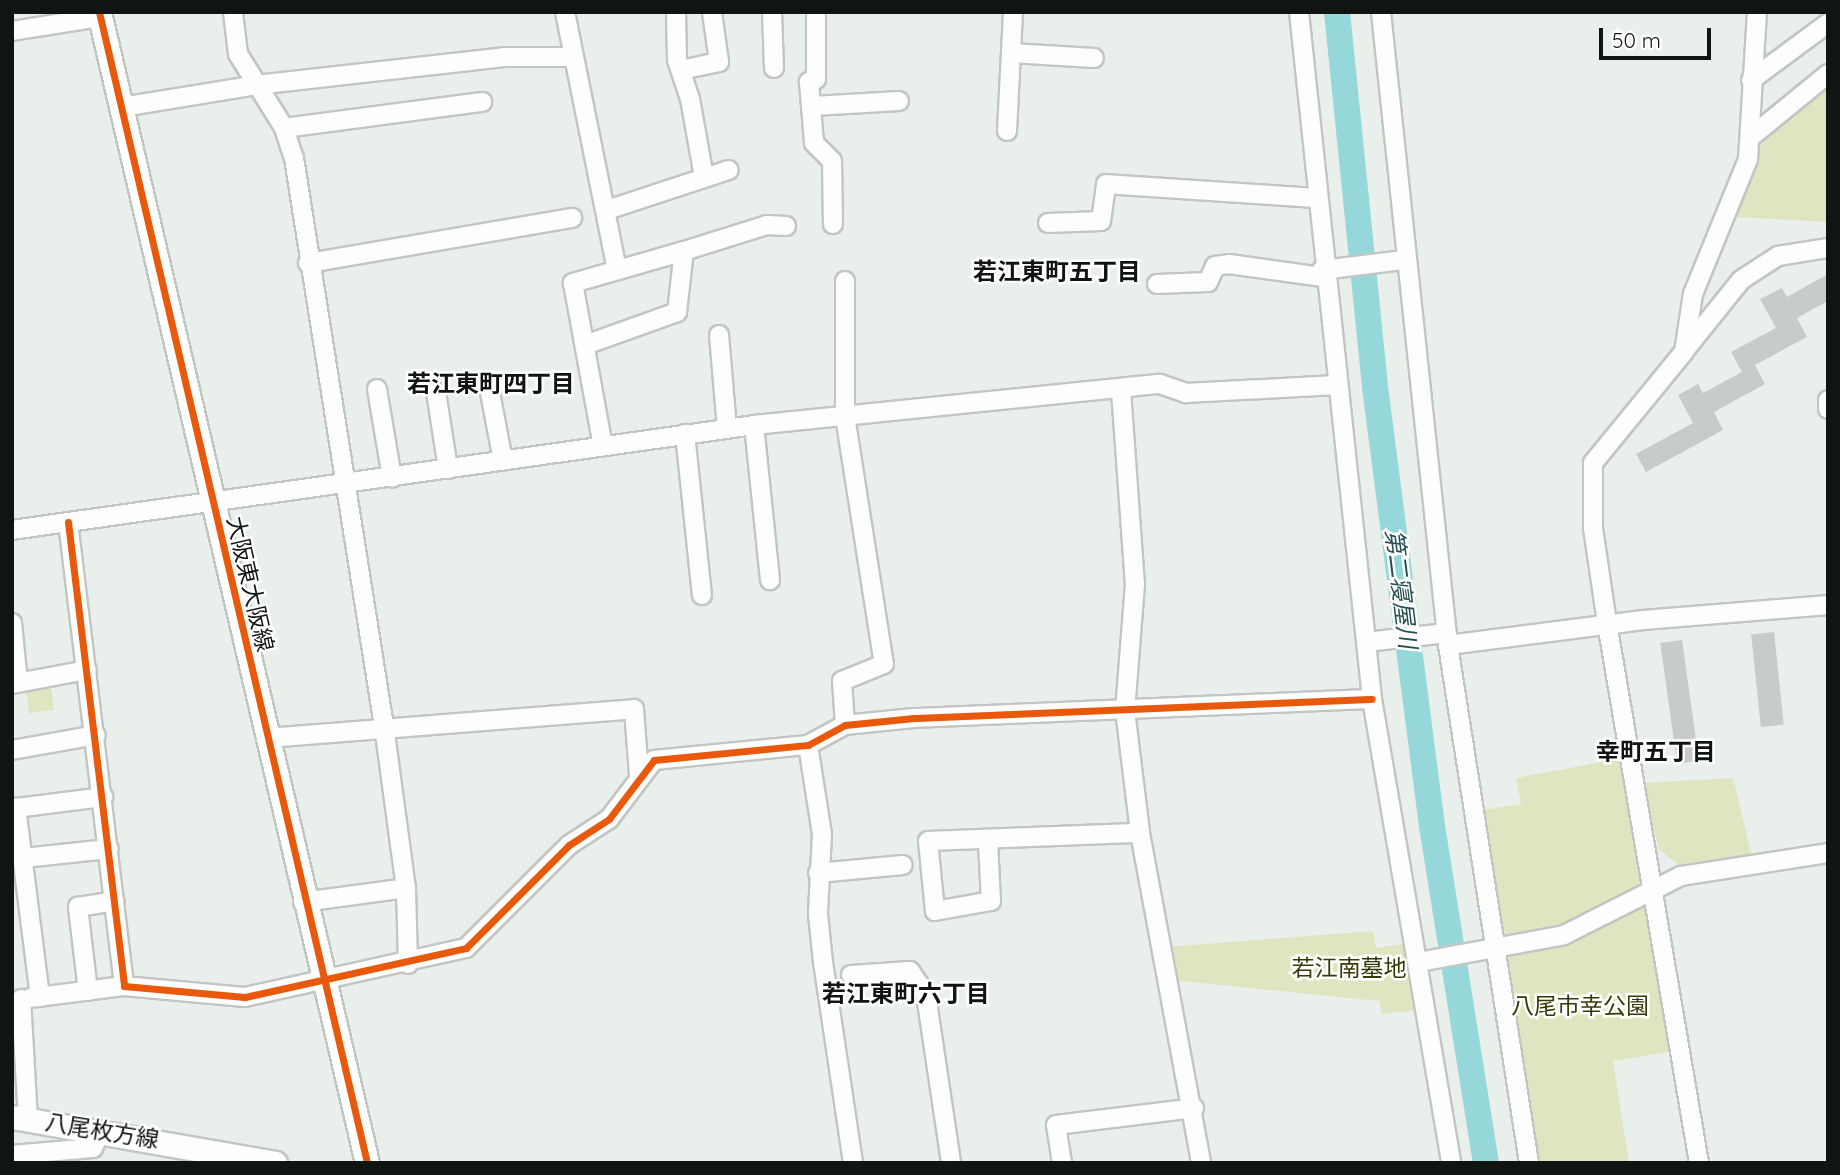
<!DOCTYPE html>
<html>
<head>
<meta charset="utf-8">
<style>
  body { margin:0 }
  #map { position:relative; width:1840px; height:1175px; overflow:hidden; background:#e9efeb; font-family:Quicksand,"Noto Sans JP",sans-serif }
  div>[style] { position:absolute }
  .green>* { inset:0; background:#dfe5c0; transform-origin:0 0 }
  .river>* { height:26px; margin:-13px; padding:0 13px; transform-origin:13px; border-radius:13px; background:#96d8d9 }
  .building>* { inset:0; background:#c8ccc8; transform-origin:0 0 }
  .roads { filter:drop-shadow(2px 0 #c2c6c3) drop-shadow(-2px 0 #c2c6c3) drop-shadow(0 2px #c2c6c3) drop-shadow(0 -2px #c2c6c3) }
  .minor>* { height:18px; margin:-9px; padding:0 9px; transform-origin:9px; border-radius:9px; background:#fcfdfc }
  .major>* { height:23px; margin:-11.5px; padding:0 11.5px; transform-origin:11.5px; border-radius:11.5px; background:#fcfdfc }
  .cycleway>* { height:7px; margin:-3.5px; padding:0 3.5px; transform-origin:3.5px; border-radius:3.5px; background:#e8590c }
  span { translate:-50% -50%; white-space:nowrap; text-align:center; line-height:1.15; -webkit-text-stroke:5px #fff; paint-order:stroke }
  .street-label { font-size:23px; color:#111512 }
  .park-label { font-size:23px; color:#363904 }
  .neighbourhood-label { font-size:24px; color:#111512; font-weight:700 }
  .water-label { font-size:24px; color:#254f51; font-style:italic }
  .frame { position:absolute; inset:0; border:14px solid #111512; pointer-events:none }
  .scale { position:absolute; left:1599px; top:28px; width:112px; height:32px; box-sizing:border-box; border:4px solid #111512; border-top:0; padding-left:9px; font-size:21px; line-height:24px; white-space:nowrap; color:#111512; -webkit-text-stroke:5px #fff; paint-order:stroke }
</style>
</head>
<body>
<div id="map">
  <div class="green">
    <i style="clip-path:polygon(1819px 92px,1828px 92px,1828px 222px,1735px 217px,1758px 148px)"></i>
    <i style="left:50px;top:681px;width:29px;height:25px;rotate:82deg"></i>
    <i style="clip-path:polygon(1623px 758px,1648px 872px,1643px 890px,1561px 930px,1513px 941px,1503px 929px,1483px 810px,1521px 804px,1516px 778px)"></i>
    <i style="clip-path:polygon(1733px 778px,1752px 857px,1682px 868px,1659px 849px,1643px 783px)"></i>
    <i style="clip-path:polygon(1645px 900px,1652px 905px,1673px 1051px,1613px 1061px,1629px 1163px,1538px 1163px,1505px 955px)"></i>
    <i style="clip-path:polygon(1373px 931px,1376px 948px,1407px 943px,1418px 1010px,1382px 1014px,1379px 1001px,1172px 980px,1167px 947px)"></i>
  </div>
  <div class="river">
    <i style="left:1337px;top:12px;width:377px;rotate:84.2deg"></i>
    <i style="left:1375px;top:387px;width:443px;rotate:82.6deg"></i>
    <i style="left:1432px;top:826px;width:341px;rotate:80.9deg"></i>
  </div>
  <div class="building">
    <i style="clip-path:polygon(1828px 274px,1828px 301px,1797px 318px,1807px 337px,1755px 365px,1765px 384px,1714px 412px,1723px 430px,1646px 472px,1636px 454px,1693px 423px,1678px 395px,1698px 384px,1703px 393px,1742px 372px,1731px 352px,1776px 328px,1760px 299px,1782px 288px,1787px 297px)"></i>
    <i style="left:1774px;top:632px;width:93px;height:23px;rotate:84deg"></i>
    <i style="left:1682px;top:640px;width:122px;height:22px;rotate:82deg"></i>
  </div>
  <div class="roads">
    <div class="minor">
      <i style="left:233px;top:12px;width:42px;rotate:83.2deg"></i>
      <i style="left:238px;top:54px;width:87px;rotate:58.1deg"></i>
      <i style="left:284px;top:128px;width:32px;rotate:72deg"></i>
      <i style="left:294px;top:158px;width:575px;rotate:81deg"></i>
      <i style="left:384px;top:726px;width:163px;rotate:82.3deg"></i>
      <i style="left:406px;top:888px;width:76px;rotate:88.5deg"></i>
      <i style="left:565px;top:12px;width:263px;rotate:78.6deg"></i>
      <i style="left:676px;top:12px;width:48px;rotate:88.8deg"></i>
      <i style="left:677px;top:60px;width:41px;rotate:71.6deg"></i>
      <i style="left:690px;top:99px;width:79px;rotate:79.8deg"></i>
      <i style="left:772px;top:12px;width:56px;rotate:88deg"></i>
      <i style="left:816px;top:12px;width:67px;rotate:90deg"></i>
      <i style="left:816px;top:79px;width:8px;rotate:157deg"></i>
      <i style="left:809px;top:82px;width:61px;rotate:85.3deg"></i>
      <i style="left:814px;top:143px;width:25px;rotate:45deg"></i>
      <i style="left:832px;top:161px;width:63px;rotate:89.1deg"></i>
      <i style="left:1299px;top:12px;width:691px;rotate:83.93deg"></i>
      <i style="left:1372px;top:699px;width:471px;rotate:80.3deg"></i>
      <i style="left:1381px;top:12px;width:637px;rotate:83.96deg"></i>
      <i style="left:1448px;top:645px;width:197px;rotate:-7.3deg"></i>
      <i style="left:1643px;top:620px;width:186px;rotate:-4.6deg"></i>
      <i style="left:12px;top:31px;width:89px;rotate:-9deg"></i>
      <i style="left:1011px;top:53px;width:83px;rotate:3.4deg"></i>
      <i style="left:681px;top:70px;width:39px;rotate:-12deg"></i>
      <i style="left:719px;top:62px;width:50px;rotate:-98deg"></i>
      <i style="left:1751px;top:80px;width:96px;rotate:-36.5deg"></i>
      <i style="left:813px;top:106px;width:86px;rotate:-3.3deg"></i>
      <i style="left:122px;top:107px;width:136px;rotate:-9.3deg"></i>
      <i style="left:256px;top:85px;width:250px;rotate:-6.4deg"></i>
      <i style="left:504px;top:57px;width:66px"></i>
      <i style="left:284px;top:128px;width:200px;rotate:-7.5deg"></i>
      <i style="left:1007px;top:131px;width:119px;rotate:-87.1deg"></i>
      <i style="left:1752px;top:136px;width:98px;rotate:-39.2deg"></i>
      <i style="left:607px;top:210px;width:128px;rotate:-18.2deg"></i>
      <i style="left:1048px;top:223px;width:53px;rotate:-2.2deg"></i>
      <i style="left:1101px;top:221px;width:37px;rotate:-82deg"></i>
      <i style="left:1106px;top:184px;width:209px;rotate:3.8deg"></i>
      <i style="left:684px;top:251px;width:87px;rotate:-17.4deg"></i>
      <i style="left:767px;top:225px;width:19px;rotate:3deg"></i>
      <i style="left:308px;top:263px;width:268px;rotate:-9.7deg"></i>
      <i style="left:1322px;top:270px;width:83px;rotate:-7deg"></i>
      <i style="left:845px;top:281px;width:135px;rotate:90deg"></i>
      <i style="left:845px;top:416px;width:251px;rotate:81.1deg"></i>
      <i style="left:884px;top:664px;width:45px;rotate:158deg"></i>
      <i style="left:842px;top:681px;width:44px;rotate:86.1deg"></i>
      <i style="left:1157px;top:284px;width:51px;rotate:-2.2deg"></i>
      <i style="left:1208px;top:282px;width:17px;rotate:-66deg"></i>
      <i style="left:1215px;top:266px;width:14px;rotate:-8deg"></i>
      <i style="left:1229px;top:264px;width:95px;rotate:7.9deg"></i>
      <i style="left:719px;top:335px;width:93px;rotate:85.1deg"></i>
      <i style="left:585px;top:345px;width:98px;rotate:-19.7deg"></i>
      <i style="left:677px;top:312px;width:61px;rotate:-83.5deg"></i>
      <i style="left:684px;top:251px;width:116px;rotate:163.9deg"></i>
      <i style="left:573px;top:283px;width:166px;rotate:79.6deg"></i>
      <i style="left:1684px;top:351px;width:91px;rotate:-51.2deg"></i>
      <i style="left:1741px;top:280px;width:44px;rotate:-33deg"></i>
      <i style="left:1778px;top:256px;width:51px;rotate:-9.1deg"></i>
      <i style="left:489px;top:387px;width:75px;rotate:79.3deg"></i>
      <i style="left:377px;top:389px;width:90px;rotate:80.4deg"></i>
      <i style="left:1121px;top:390px;width:195px;rotate:85.9deg"></i>
      <i style="left:1135px;top:584px;width:126px;rotate:94.5deg"></i>
      <i style="left:1125px;top:710px;width:124px;rotate:83deg"></i>
      <i style="left:1140px;top:833px;width:336px;rotate:79.5deg"></i>
      <i style="left:436px;top:392px;width:78px;rotate:81.1deg"></i>
      <i style="left:1828px;top:400px;width:9px;rotate:90deg"></i>
      <i style="left:754px;top:425px;width:156px;rotate:84.1deg"></i>
      <i style="left:685px;top:434px;width:162px;rotate:84deg"></i>
      <i style="left:68px;top:522px;width:467px;rotate:83.1deg"></i>
      <i style="left:124px;top:986px;width:121px;rotate:5.2deg"></i>
      <i style="left:245px;top:997px;width:226px;rotate:-12.5deg"></i>
      <i style="left:466px;top:948px;width:146px;rotate:-45deg"></i>
      <i style="left:569px;top:845px;width:48px;rotate:-33deg"></i>
      <i style="left:609px;top:819px;width:74px;rotate:-52.7deg"></i>
      <i style="left:654px;top:760px;width:155px;rotate:-5.6deg"></i>
      <i style="left:808px;top:745px;width:42px;rotate:-28.4deg"></i>
      <i style="left:845px;top:725px;width:69px;rotate:-5.8deg"></i>
      <i style="left:914px;top:718px;width:458px;rotate:-2.4deg"></i>
      <i style="left:12px;top:530px;width:749px;rotate:-8.05deg"></i>
      <i style="left:754px;top:425px;width:408px;rotate:-5.8deg"></i>
      <i style="left:1160px;top:384px;width:28px;rotate:19deg"></i>
      <i style="left:1186px;top:393px;width:151px;rotate:-3deg"></i>
      <i style="left:12px;top:623px;width:60px;rotate:84.3deg"></i>
      <i style="left:1366px;top:642px;width:81px;rotate:-6.4deg"></i>
      <i style="left:1448px;top:645px;width:524px;rotate:81.11deg"></i>
      <i style="left:12px;top:684px;width:76px;rotate:-10.6deg"></i>
      <i style="left:267px;top:738px;width:368px;rotate:-4.5deg"></i>
      <i style="left:634px;top:709px;width:67px;rotate:85.7deg"></i>
      <i style="left:808px;top:745px;width:90px;rotate:81.1deg"></i>
      <i style="left:822px;top:834px;width:80px;rotate:92.9deg"></i>
      <i style="left:818px;top:914px;width:48px;rotate:84.1deg"></i>
      <i style="left:823px;top:962px;width:203px;rotate:81.5deg"></i>
      <i style="left:12px;top:750px;width:85px;rotate:-10.1deg"></i>
      <i style="left:988px;top:842px;width:59px;rotate:87.1deg"></i>
      <i style="left:991px;top:901px;width:57px;rotate:169.9deg"></i>
      <i style="left:935px;top:911px;width:70px;rotate:-95.7deg"></i>
      <i style="left:928px;top:841px;width:212px;rotate:-2.2deg"></i>
      <i style="left:23px;top:858px;width:86px;rotate:-6deg"></i>
      <i style="left:818px;top:873px;width:85px;rotate:-5.4deg"></i>
      <i style="left:303px;top:902px;width:104px;rotate:-7.7deg"></i>
      <i style="left:1419px;top:962px;width:147px;rotate:-10.5deg"></i>
      <i style="left:1564px;top:935px;width:131px;rotate:-26.8deg"></i>
      <i style="left:1681px;top:876px;width:149px;rotate:-8.9deg"></i>
      <i style="left:851px;top:975px;width:59px;rotate:-3.9deg"></i>
      <i style="left:910px;top:971px;width:29px;rotate:56deg"></i>
      <i style="left:926px;top:995px;width:170px;rotate:81.5deg"></i>
      <i style="left:88px;top:991px;width:85px;rotate:-96.8deg"></i>
      <i style="left:78px;top:907px;width:37px;rotate:-9deg"></i>
      <i style="left:40px;top:997px;width:191px;rotate:-97.2deg"></i>
      <i style="left:16px;top:808px;width:88px;rotate:-7.2deg"></i>
      <i style="left:30px;top:998px;width:95px;rotate:-7.3deg"></i>
      <i style="left:21px;top:999px;width:120px;rotate:86.7deg"></i>
      <i style="left:12px;top:1155px;width:81px;rotate:-4.9deg"></i>
      <i style="left:93px;top:1148px;width:19px;rotate:-65deg"></i>
      <i style="left:1062px;top:1163px;width:38px;rotate:-99deg"></i>
      <i style="left:1056px;top:1125px;width:139px;rotate:-7deg"></i>
      <i style="left:1699px;top:1163px;width:548px;rotate:-99.67deg"></i>
      <i style="left:1607px;top:623px;width:96px;rotate:-98.4deg"></i>
      <i style="left:1593px;top:528px;width:65px;rotate:-90deg"></i>
      <i style="left:1593px;top:463px;width:144px;rotate:-50.7deg"></i>
      <i style="left:1684px;top:352px;width:59px;rotate:-81.2deg"></i>
      <i style="left:1693px;top:294px;width:146px;rotate:-67.8deg"></i>
      <i style="left:1748px;top:159px;width:147px;rotate:-86.5deg"></i>
    </div>
    <div class="major">
      <i style="left:99px;top:12px;width:1182px;rotate:76.89deg"></i>
      <i style="left:12px;top:1117px;width:267px;rotate:9.9deg"></i>
    </div>
  </div>
  <div class="cycleway">
    <i style="left:99px;top:12px;width:1182px;rotate:76.89deg"></i>
    <i style="left:68px;top:522px;width:467px;rotate:83.1deg"></i>
    <i style="left:124px;top:986px;width:121px;rotate:5.2deg"></i>
    <i style="left:245px;top:997px;width:226px;rotate:-12.5deg"></i>
    <i style="left:466px;top:948px;width:146px;rotate:-45deg"></i>
    <i style="left:569px;top:845px;width:48px;rotate:-33deg"></i>
    <i style="left:609px;top:819px;width:74px;rotate:-52.7deg"></i>
    <i style="left:654px;top:760px;width:155px;rotate:-5.6deg"></i>
    <i style="left:808px;top:745px;width:42px;rotate:-28.4deg"></i>
    <i style="left:845px;top:725px;width:69px;rotate:-5.8deg"></i>
    <i style="left:914px;top:718px;width:458px;rotate:-2.4deg"></i>
  </div>
  <div class="street-label">
    <span style="left:250px;top:584px;rotate:77deg">大阪東大阪線</span>
    <span style="left:102px;top:1131px;rotate:9deg">八尾枚方線</span>
  </div>
  <div class="park-label">
    <span style="left:1349px;top:968px">若江南墓地</span>
    <span style="left:1580px;top:1006px">八尾市幸公園</span>
  </div>
  <div class="neighbourhood-label">
    <span style="left:1057px;top:272px">若江東町五丁目</span>
    <span style="left:491px;top:384px">若江東町四丁目</span>
    <span style="left:1656px;top:752px">幸町五丁目</span>
    <span style="left:906px;top:994px">若江東町六丁目</span>
  </div>
  <div class="water-label">
    <span style="left:1401px;top:589px;rotate:83deg">第二寝屋川</span>
  </div>
  <div class="frame"></div>
  <div class="scale">50 m</div>
</div>
</body>
</html>
